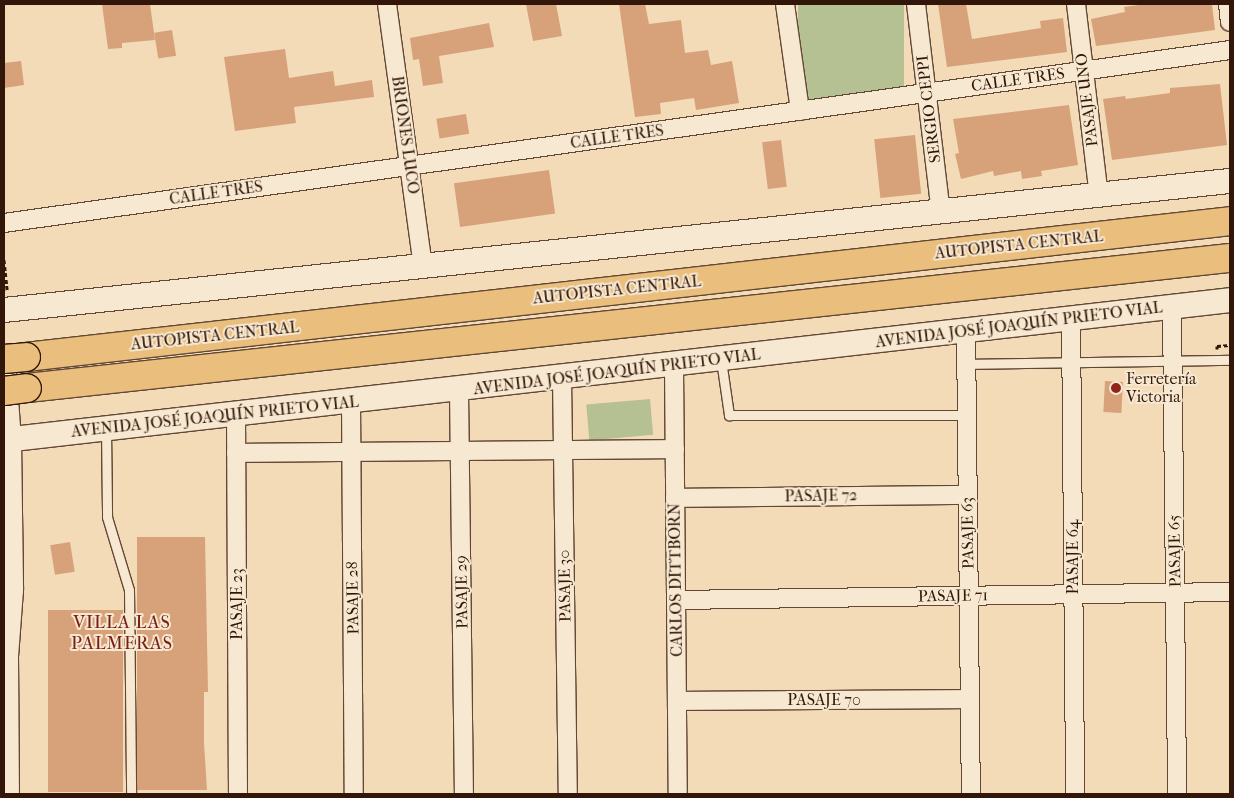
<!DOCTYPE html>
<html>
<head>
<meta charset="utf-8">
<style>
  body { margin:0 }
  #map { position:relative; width:1234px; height:798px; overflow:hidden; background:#f3dbb8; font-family:"IM FELL French Canon",serif }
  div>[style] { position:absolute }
  .green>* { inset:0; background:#b5c193; transform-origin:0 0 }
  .building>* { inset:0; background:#d7a179; transform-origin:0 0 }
  .path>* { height:3px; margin-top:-1.5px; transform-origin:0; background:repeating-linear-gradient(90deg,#311609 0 4px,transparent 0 6.5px) }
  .roads { filter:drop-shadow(1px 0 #624735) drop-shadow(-1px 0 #624735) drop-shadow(0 1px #624735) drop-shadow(0 -1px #624735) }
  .lane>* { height:9px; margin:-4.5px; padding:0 4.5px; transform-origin:4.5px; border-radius:4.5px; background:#f7e8d1 }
  .street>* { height:18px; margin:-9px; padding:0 9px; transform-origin:9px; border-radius:9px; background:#f7e8d1 }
  .secondary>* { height:24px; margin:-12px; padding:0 12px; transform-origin:12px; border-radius:12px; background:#f7e8d1 }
  .highway>* { height:28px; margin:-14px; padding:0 14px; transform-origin:14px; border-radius:14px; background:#eabe7c }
  .bridges { filter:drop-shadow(1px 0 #311609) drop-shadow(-1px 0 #311609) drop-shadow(0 1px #311609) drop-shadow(0 -1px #311609) }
  .highway-bridge>* { height:28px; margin:-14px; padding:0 14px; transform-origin:14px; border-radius:14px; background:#eabe7c }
  .dots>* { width:14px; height:14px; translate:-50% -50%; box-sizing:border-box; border:2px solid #f7e8d1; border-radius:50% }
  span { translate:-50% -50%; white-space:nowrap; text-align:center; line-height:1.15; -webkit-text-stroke:4px #f7e8d1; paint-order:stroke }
  .street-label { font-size:16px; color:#311609 }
  .poi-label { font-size:16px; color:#311609 }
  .left { translate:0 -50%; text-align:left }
  .neighbourhood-label { font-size:18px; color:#7a1f14; letter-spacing:1px }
  .frame { position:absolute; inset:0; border:5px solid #311609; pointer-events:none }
</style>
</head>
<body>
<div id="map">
  <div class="green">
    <i style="left:798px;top:4px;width:106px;height:97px"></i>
    <i style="left:650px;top:399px;width:36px;height:64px;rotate:85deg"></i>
  </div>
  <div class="building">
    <i style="clip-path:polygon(102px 4px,150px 4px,155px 40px,122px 43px,122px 48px,108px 49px)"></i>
    <i style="clip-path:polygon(526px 4px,556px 4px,562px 36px,533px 41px)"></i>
    <i style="clip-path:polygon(619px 4px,645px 4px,649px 24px,681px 20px,685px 53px,708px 50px,711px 65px,732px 61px,739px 103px,696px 110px,694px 98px,660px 103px,661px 114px,635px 117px)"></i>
    <i style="clip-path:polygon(938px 4px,966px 4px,972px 39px,1041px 28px,1040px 21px,1063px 18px,1067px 52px,947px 67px)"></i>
    <i style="clip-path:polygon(1146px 4px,1212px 4px,1215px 30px,1096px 46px,1091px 19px,1125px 12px,1124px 7px)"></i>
    <i style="clip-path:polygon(489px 23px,494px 47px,439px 56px,443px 83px,423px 86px,419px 59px,413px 60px,410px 38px)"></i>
    <i style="left:172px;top:30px;width:26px;height:18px;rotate:81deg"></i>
    <i style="clip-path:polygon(285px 49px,289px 78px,333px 71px,335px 86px,372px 80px,374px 97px,294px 107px,296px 123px,235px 131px,224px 57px)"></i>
    <i style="clip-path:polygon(21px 61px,24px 85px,4px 88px,4px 63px)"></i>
    <i style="clip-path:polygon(1220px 84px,1227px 145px,1112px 160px,1103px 99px,1125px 96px,1126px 99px,1170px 93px,1170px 88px)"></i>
    <i style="clip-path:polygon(1069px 105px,1078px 165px,1041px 171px,1042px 176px,1022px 179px,1021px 171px,994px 176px,993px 171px,961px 179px,955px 154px,959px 153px,953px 119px)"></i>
    <i style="left:466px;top:114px;width:20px;height:30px;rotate:81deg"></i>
    <i style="left:915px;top:135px;width:59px;height:41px;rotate:84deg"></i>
    <i style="left:781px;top:140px;width:47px;height:19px;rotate:83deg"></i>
    <i style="left:549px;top:170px;width:44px;height:96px;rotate:82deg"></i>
    <i style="left:1105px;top:381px;width:18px;height:31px;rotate:3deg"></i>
    <i style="clip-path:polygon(137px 537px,205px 537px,208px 692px,204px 692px,204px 743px,207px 790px,137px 790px)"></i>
    <i style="left:70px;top:542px;width:30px;height:20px;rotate:81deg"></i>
    <i style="left:48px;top:610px;width:75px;height:182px"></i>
  </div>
  <div class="path">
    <i style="left:4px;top:260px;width:31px;rotate:84deg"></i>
    <i style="left:1217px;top:349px;width:3px;rotate:-90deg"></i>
    <i style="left:1217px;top:346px;width:13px;rotate:-4deg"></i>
  </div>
  <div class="roads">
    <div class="lane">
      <i style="left:721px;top:360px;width:56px;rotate:81.7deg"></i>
      <i style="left:729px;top:415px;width:238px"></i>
      <i style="left:966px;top:364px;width:264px;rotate:-0.9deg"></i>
      <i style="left:106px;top:429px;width:88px;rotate:89.3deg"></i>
      <i style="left:107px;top:517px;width:76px;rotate:73.2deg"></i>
      <i style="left:129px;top:590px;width:204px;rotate:89.4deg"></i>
    </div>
    <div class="street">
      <i style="left:387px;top:4px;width:264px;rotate:82.2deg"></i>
      <i style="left:785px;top:4px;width:108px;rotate:82deg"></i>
      <i style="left:916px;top:4px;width:211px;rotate:83.2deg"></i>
      <i style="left:1076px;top:4px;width:193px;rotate:83.2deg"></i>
      <i style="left:1228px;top:4px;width:18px;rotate:84deg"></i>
      <i style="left:4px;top:223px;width:1238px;rotate:-8.03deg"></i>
      <i style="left:1172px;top:307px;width:487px;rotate:89.4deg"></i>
      <i style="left:1071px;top:319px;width:475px;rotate:89.5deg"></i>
      <i style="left:966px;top:331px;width:463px;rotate:89.4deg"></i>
      <i style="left:674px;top:366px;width:428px;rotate:89.5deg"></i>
      <i style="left:562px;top:378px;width:416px;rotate:89.2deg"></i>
      <i style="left:459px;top:390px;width:404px;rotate:89.3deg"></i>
      <i style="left:351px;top:402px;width:392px;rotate:89.6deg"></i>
      <i style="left:236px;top:414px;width:380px;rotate:89.7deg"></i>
      <i style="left:236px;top:453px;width:439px;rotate:-0.5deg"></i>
      <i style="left:675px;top:498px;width:293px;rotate:-0.6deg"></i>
      <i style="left:676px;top:600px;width:554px;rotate:-0.83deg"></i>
      <i style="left:677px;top:701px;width:293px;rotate:-0.4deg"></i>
    </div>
    <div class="secondary">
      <i style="left:4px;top:310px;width:1233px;rotate:-6.01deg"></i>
      <i style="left:4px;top:372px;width:68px;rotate:85.8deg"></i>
      <i style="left:9px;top:440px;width:150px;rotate:89.2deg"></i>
      <i style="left:11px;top:590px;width:66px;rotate:94.3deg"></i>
      <i style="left:6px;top:656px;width:138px;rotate:89.6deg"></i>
      <i style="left:4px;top:440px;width:1234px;rotate:-6.51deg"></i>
    </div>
    <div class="highway">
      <i style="left:26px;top:357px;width:1212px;rotate:-6.44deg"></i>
      <i style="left:27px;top:388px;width:1210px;rotate:-6.17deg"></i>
    </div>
  </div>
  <div class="bridges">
    <div class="highway-bridge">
      <i style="left:4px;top:359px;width:22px;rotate:-5deg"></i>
      <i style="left:4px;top:391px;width:23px;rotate:-7deg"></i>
    </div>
  </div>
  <div class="dots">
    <i style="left:1116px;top:388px;background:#8f2418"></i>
  </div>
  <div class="street-label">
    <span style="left:1018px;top:80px;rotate:-8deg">CALLE TRES</span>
    <span style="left:1087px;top:100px;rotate:-97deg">PASAJE UNO</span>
    <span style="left:929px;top:109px;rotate:-97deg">SERGIO CEPPI</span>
    <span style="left:405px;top:135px;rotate:82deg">BRIONES LUCO</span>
    <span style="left:617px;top:137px;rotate:-8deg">CALLE TRES</span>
    <span style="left:216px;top:193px;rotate:-8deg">CALLE TRES</span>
    <span style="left:1019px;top:245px;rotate:-6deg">AUTOPISTA CENTRAL</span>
    <span style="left:617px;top:290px;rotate:-6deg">AUTOPISTA CENTRAL</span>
    <span style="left:1019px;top:325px;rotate:-7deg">AVENIDA JOSÉ JOAQUÍN PRIETO VIAL</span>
    <span style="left:215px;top:336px;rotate:-6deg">AUTOPISTA CENTRAL</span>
    <span style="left:617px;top:372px;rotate:-7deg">AVENIDA JOSÉ JOAQUÍN PRIETO VIAL</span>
    <span style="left:215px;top:417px;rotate:-6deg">AVENIDA JOSÉ JOAQUÍN PRIETO VIAL</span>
    <span style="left:821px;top:496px;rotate:-1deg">PASAJE 72</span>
    <span style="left:968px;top:533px;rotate:-91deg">PASAJE 63</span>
    <span style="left:1175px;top:551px;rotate:-91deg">PASAJE 65</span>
    <span style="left:1073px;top:557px;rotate:-90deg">PASAJE 64</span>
    <span style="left:676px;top:580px;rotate:-91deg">CARLOS DITTBORN</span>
    <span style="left:565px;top:586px;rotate:-91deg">PASAJE 30</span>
    <span style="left:462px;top:592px;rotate:-91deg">PASAJE 29</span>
    <span style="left:953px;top:596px;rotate:-1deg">PASAJE 71</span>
    <span style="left:353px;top:598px;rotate:-91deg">PASAJE 28</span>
    <span style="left:237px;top:604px;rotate:-90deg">PASAJE 23</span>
    <span style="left:824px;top:700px">PASAJE 70</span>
  </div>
  <div class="poi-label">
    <span class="left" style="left:1126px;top:388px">Ferretería<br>Victoria</span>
  </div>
  <div class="neighbourhood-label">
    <span style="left:122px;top:634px">VILLA LAS<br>PALMERAS</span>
  </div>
  <div class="frame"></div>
</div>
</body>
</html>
